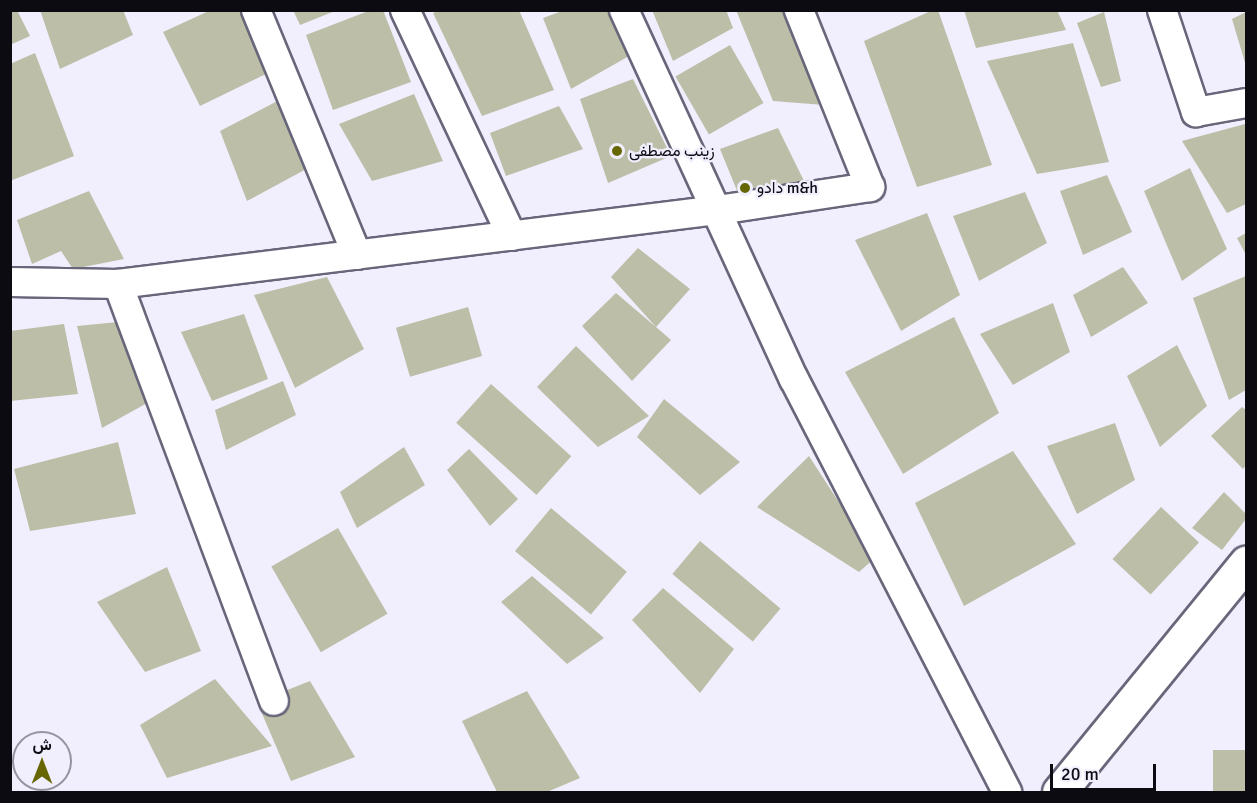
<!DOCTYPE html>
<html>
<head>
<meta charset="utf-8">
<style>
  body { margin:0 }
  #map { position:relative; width:1257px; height:803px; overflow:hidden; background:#f1effe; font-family:Signika,Vazirmatn,sans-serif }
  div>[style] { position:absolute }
  .building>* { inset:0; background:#bcbea7; transform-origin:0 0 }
  .roads { filter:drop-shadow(2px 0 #68667a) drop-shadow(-2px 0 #68667a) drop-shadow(0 2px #68667a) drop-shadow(0 -2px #68667a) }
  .street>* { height:28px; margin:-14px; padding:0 14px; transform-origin:14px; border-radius:14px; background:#fff }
  .secondary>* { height:33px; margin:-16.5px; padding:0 16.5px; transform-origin:16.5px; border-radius:16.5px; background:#fff }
  .dots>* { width:16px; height:16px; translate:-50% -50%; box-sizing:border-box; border:3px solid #f1effe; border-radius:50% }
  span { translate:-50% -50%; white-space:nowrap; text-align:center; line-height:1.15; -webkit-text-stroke:4.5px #f1effe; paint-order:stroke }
  .poi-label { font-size:16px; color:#0c0b12 }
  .left { translate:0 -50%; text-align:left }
  .frame { position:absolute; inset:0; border:12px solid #0c0b12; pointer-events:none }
  .north { position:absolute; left:12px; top:731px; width:60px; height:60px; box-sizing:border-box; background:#f1effe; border:2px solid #9594a0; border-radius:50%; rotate:0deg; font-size:16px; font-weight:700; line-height:24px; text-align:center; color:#0c0b12 }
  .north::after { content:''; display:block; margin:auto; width:21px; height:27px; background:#666703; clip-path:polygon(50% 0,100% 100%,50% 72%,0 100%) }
  .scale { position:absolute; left:1050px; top:764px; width:106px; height:27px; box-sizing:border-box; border:3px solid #0c0b12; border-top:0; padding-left:8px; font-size:18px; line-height:21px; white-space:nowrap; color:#0c0b12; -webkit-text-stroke:4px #f1effe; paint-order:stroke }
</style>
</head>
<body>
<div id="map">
  <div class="building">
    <i style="clip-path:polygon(10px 10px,17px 10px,30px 36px,10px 45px)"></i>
    <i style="clip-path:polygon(40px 10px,123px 10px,133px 35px,60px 69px)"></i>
    <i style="clip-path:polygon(211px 10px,240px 10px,268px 73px,200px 106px,163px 32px)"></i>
    <i style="clip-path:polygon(293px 10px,335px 10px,335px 11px,300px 25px)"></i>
    <i style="clip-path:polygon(371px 10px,383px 10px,411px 82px,333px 110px,306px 35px)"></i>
    <i style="clip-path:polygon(441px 10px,519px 10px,554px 90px,482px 116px,433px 13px)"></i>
    <i style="clip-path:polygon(565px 10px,607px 10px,629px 56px,571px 89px,543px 18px)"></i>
    <i style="clip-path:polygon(652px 10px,726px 10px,733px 28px,673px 61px)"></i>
    <i style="clip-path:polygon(736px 10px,782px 10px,824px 105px,773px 101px)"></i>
    <i style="clip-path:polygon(933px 10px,938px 10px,992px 165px,917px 187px,864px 41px)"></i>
    <i style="clip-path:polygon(964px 10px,1057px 10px,1066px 30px,976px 48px)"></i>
    <i style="clip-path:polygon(1104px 12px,1121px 81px,1101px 87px,1077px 23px)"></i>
    <i style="clip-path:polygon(1246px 12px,1246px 66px,1232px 19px)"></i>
    <i style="clip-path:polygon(1073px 43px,1109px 162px,1037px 174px,987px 61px)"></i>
    <i style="left:730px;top:45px;width:67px;height:63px;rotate:60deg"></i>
    <i style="clip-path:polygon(35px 53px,74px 156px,10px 181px,10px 64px)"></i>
    <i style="clip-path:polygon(633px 79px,671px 156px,608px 183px,580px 99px)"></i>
    <i style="clip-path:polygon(414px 94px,443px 161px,372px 181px,339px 124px)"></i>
    <i style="clip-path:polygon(285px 97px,310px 167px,247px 201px,220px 131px)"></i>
    <i style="clip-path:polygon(559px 106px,583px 149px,506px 176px,490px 133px)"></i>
    <i style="clip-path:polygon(1245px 124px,1246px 204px,1227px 213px,1182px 141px)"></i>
    <i style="clip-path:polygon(778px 128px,805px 183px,740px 198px,720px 149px)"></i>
    <i style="clip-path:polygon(1190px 168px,1227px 249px,1182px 281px,1144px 191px)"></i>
    <i style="clip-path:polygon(1107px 175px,1132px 232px,1083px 255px,1060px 191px)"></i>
    <i style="clip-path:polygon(89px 191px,124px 259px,73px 269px,61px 251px,32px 264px,17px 220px)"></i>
    <i style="clip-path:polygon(1025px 192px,1047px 243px,979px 281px,953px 216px)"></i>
    <i style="clip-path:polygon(927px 213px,960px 295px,901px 331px,855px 240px)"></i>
    <i style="clip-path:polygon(1246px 233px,1246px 255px,1237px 238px)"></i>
    <i style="clip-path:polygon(638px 248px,690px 289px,656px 327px,671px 340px,632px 381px,582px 326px,616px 293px,656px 327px,611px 277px)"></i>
    <i style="clip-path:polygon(1123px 267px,1148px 303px,1091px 337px,1073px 295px)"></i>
    <i style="clip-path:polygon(1246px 276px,1246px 390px,1229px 400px,1193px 298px)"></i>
    <i style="clip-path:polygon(327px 277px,364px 349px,295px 388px,254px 295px)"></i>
    <i style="clip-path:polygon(1053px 303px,1070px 352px,1013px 385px,980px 334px)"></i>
    <i style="left:468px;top:307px;width:51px;height:75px;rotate:74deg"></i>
    <i style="clip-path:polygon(244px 314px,268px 379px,212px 401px,181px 332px)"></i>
    <i style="clip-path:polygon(954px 317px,999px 413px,903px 474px,845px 372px)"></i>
    <i style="clip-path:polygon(118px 322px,149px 402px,102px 428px,77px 326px)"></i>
    <i style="clip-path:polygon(64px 324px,78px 394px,10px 401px,10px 331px)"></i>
    <i style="clip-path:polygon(1177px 345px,1207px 406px,1160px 447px,1127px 376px)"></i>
    <i style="clip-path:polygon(576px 346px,649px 416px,598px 447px,537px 387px)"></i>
    <i style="clip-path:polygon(283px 381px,296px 415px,226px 450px,215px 410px)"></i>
    <i style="left:491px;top:384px;width:108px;height:52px;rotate:42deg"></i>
    <i style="clip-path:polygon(664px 399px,740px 462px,700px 495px,637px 437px)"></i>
    <i style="clip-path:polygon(1242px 407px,1246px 410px,1246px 465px,1243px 469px,1211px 436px)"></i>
    <i style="clip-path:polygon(1115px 423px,1135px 480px,1077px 514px,1047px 446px)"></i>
    <i style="clip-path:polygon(118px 442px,136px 514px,30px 531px,14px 469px)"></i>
    <i style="clip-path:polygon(404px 447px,425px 485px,357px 528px,340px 492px)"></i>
    <i style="clip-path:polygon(469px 449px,518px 499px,490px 526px,447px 470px)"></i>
    <i style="clip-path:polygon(1013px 451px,1076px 544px,964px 606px,915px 503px)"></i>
    <i style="clip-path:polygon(809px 456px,875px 558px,859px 572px,757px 507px)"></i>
    <i style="clip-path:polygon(1224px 492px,1246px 514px,1246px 519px,1222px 550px,1192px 528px)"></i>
    <i style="left:1161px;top:507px;width:52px;height:71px;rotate:43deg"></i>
    <i style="left:551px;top:508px;width:99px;height:56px;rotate:40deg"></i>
    <i style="left:338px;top:528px;width:99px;height:77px;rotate:60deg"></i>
    <i style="left:700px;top:541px;width:105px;height:43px;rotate:40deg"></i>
    <i style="clip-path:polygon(167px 567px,201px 651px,145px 672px,97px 602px)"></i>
    <i style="clip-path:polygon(532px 576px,604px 638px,567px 664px,501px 602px)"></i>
    <i style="clip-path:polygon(663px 588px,734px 649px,700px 693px,632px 620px)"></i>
    <i style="clip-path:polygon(215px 679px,272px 746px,167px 778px,140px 725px)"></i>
    <i style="clip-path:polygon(310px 681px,355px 757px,291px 781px,257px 702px)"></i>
    <i style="clip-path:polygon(527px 691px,580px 778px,547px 792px,497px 792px,462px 721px)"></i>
    <i style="left:1213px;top:750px;width:33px;height:42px"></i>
  </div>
  <div class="roads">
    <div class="street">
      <i style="left:256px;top:10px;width:265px;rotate:67.6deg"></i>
      <i style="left:405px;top:10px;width:250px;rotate:64.7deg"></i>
      <i style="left:624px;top:10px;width:406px;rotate:65.3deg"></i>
      <i style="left:794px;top:379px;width:465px;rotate:62.7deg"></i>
      <i style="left:1162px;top:10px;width:108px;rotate:71.6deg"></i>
      <i style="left:1196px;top:112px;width:51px;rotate:-10.2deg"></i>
      <i style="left:10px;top:282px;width:108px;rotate:1.1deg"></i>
      <i style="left:118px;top:284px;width:605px;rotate:-7.03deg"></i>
      <i style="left:718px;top:210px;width:154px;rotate:-8.6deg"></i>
      <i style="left:870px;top:187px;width:191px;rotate:-111.9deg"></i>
      <i style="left:118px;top:284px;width:445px;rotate:69.5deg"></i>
    </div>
    <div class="secondary">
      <i style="left:1059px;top:792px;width:296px;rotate:-50.8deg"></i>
    </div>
  </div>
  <div class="dots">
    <i style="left:617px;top:151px;background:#666703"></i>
    <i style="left:745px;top:188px;background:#666703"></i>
  </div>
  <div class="poi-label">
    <span class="left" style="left:629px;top:151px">زينب مصطفى</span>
    <span class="left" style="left:757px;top:188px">دادو m&amp;h</span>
  </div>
  <div class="frame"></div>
  <div class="north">ش</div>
  <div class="scale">20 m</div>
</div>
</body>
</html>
